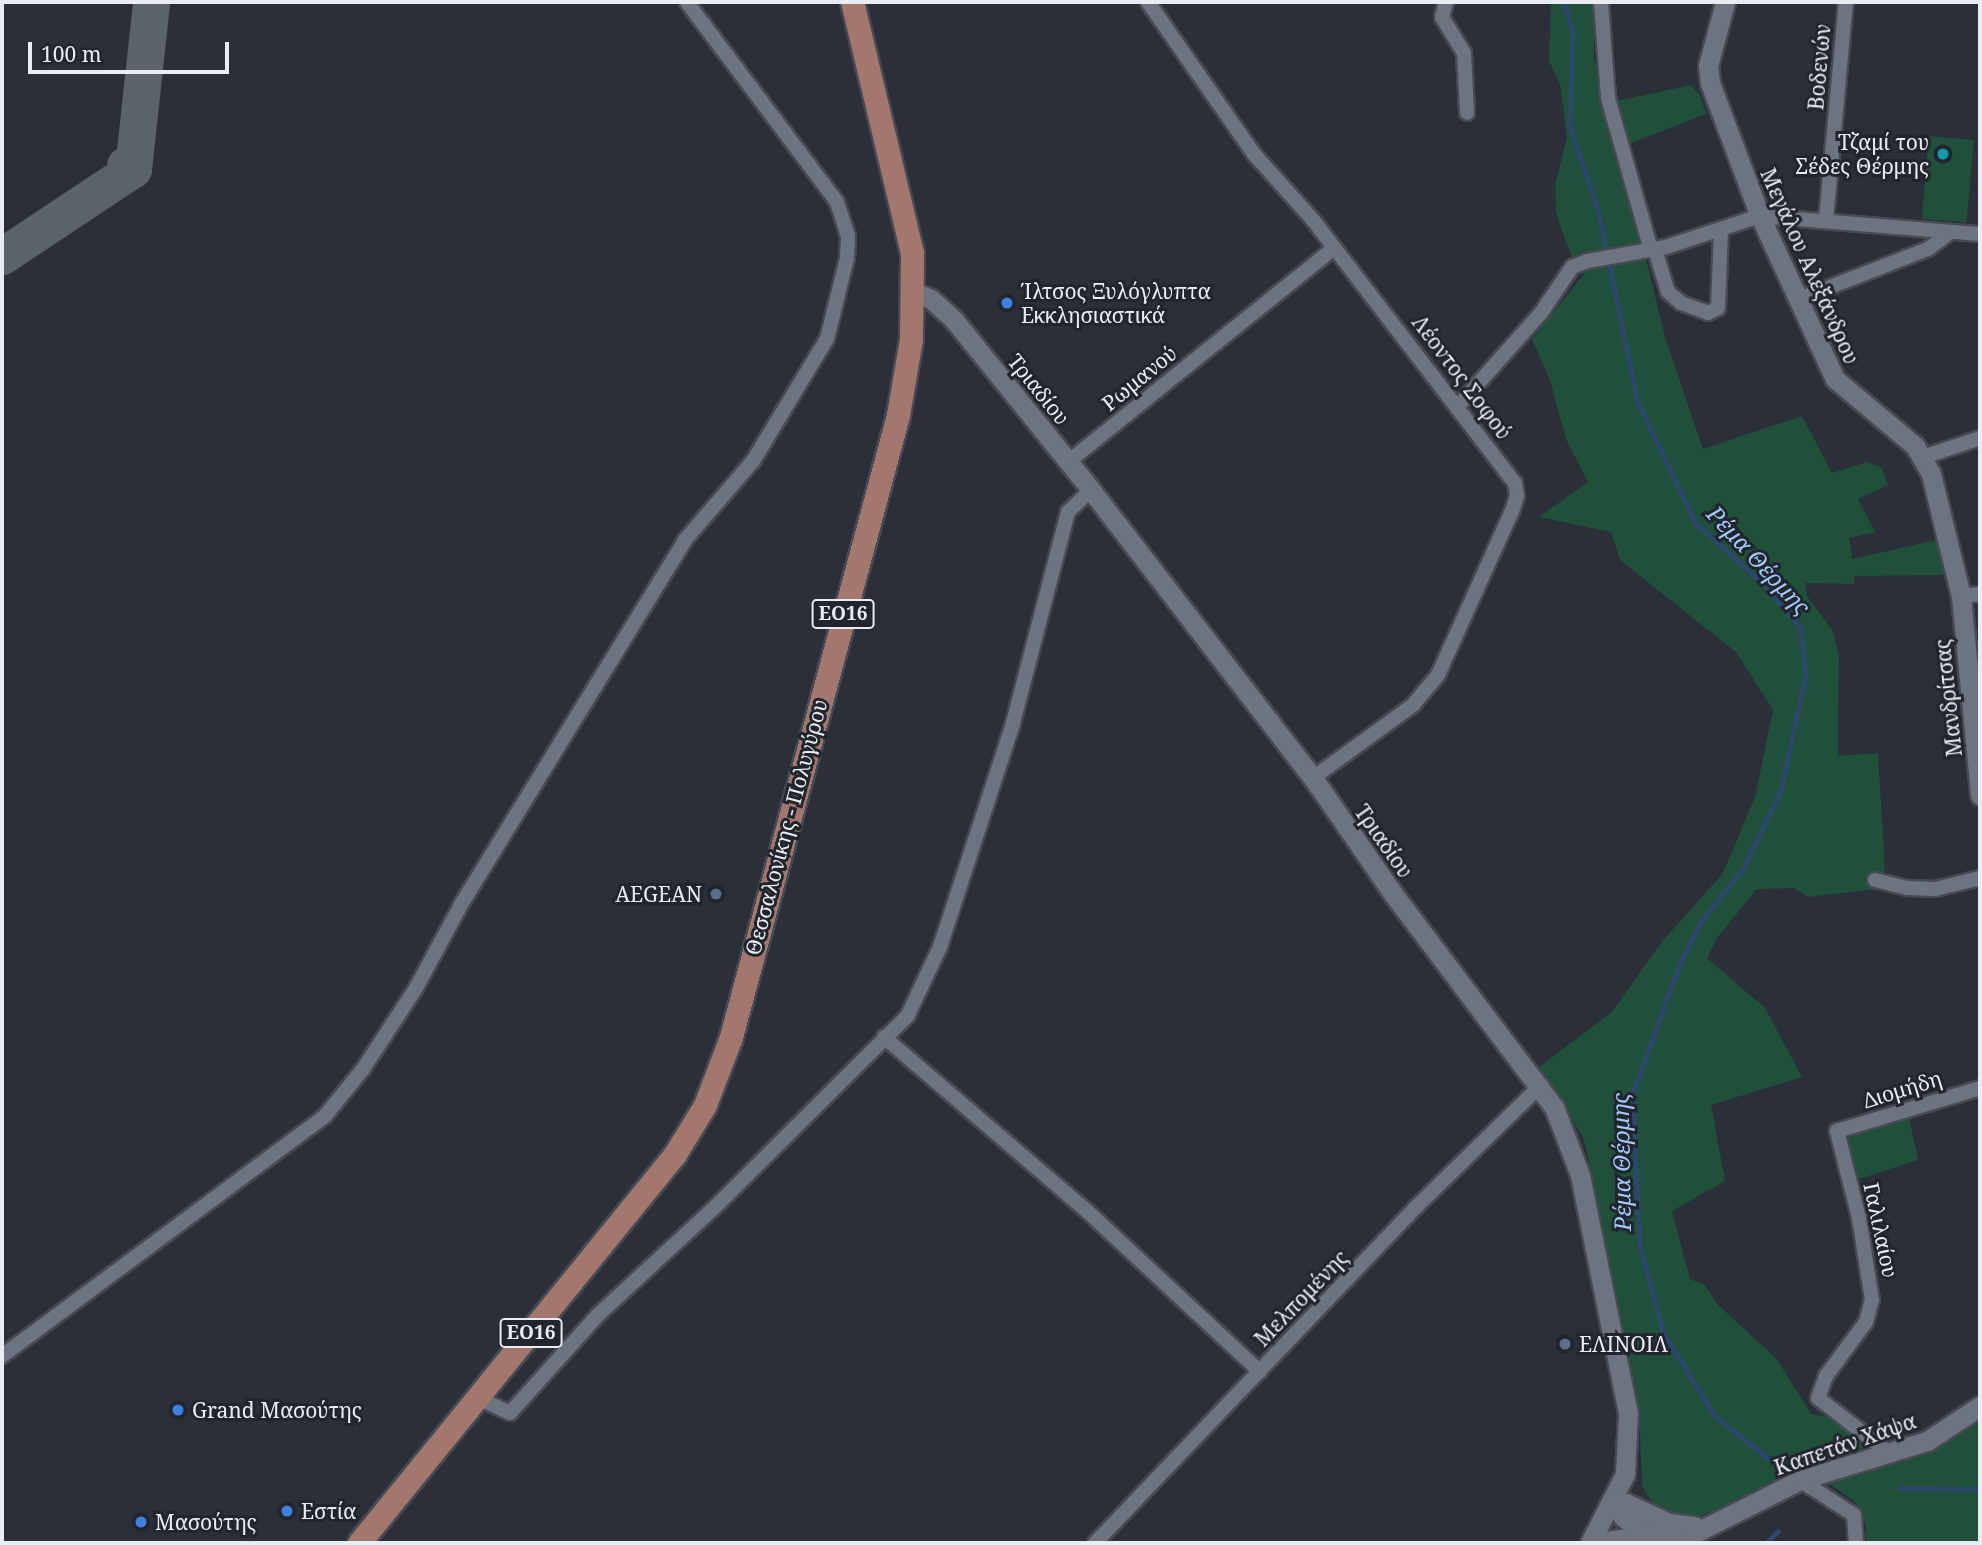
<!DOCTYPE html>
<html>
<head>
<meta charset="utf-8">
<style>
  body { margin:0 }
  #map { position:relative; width:1982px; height:1545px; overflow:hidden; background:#2a2f39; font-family:"Noto Serif",serif }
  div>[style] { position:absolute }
  .green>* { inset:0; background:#205039; transform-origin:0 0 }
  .stream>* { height:4.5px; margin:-2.25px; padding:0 2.25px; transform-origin:2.25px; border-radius:2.25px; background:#2b476b }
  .taxiway>* { height:37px; margin:-18.5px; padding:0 18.5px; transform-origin:18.5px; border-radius:18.5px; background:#5c626a }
  .roads { filter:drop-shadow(2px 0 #464a53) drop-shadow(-2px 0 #464a53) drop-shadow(0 2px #464a53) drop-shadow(0 -2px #464a53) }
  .street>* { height:14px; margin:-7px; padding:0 7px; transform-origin:7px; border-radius:7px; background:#6e747f }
  .secondary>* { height:19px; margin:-9.5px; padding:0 9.5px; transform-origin:9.5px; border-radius:9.5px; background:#6e747f }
  .primary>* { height:23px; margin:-11.5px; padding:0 11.5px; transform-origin:11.5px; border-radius:11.5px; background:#a4776e }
  .dots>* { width:19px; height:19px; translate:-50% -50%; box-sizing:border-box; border:4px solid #20252e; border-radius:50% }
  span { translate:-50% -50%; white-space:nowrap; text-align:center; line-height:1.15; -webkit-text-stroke:6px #20252e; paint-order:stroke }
  .shield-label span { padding:2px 5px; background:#20252e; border:2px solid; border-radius:5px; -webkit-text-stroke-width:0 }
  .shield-label { font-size:19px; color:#e9edf3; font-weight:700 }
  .street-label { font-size:21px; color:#e9edf3 }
  .poi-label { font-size:21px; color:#e9edf3 }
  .right { translate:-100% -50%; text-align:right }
  .left { translate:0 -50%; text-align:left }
  .water-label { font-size:23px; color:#a3c9fa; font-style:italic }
  .frame { position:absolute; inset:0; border:4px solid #e9edf3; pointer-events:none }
  .scale { position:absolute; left:28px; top:42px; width:201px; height:32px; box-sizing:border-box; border:4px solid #e9edf3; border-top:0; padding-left:9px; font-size:21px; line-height:24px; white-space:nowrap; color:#e9edf3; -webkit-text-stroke:5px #20252e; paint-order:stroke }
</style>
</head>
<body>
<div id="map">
  <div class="green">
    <i style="clip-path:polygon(1551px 2px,1594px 2px,1594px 57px,1603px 104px,1691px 85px,1700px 95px,1706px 114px,1613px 150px,1642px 246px,1574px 261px,1564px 237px,1556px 212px,1555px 186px,1567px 137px,1560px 84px,1549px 61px)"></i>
    <i style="left:1929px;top:136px;width:45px;height:83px;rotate:5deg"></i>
    <i style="clip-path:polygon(1646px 259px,1665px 337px,1703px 449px,1802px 416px,1832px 473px,1867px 462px,1882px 468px,1888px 485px,1858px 499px,1875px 532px,1849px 538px,1852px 559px,1937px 540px,1945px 575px,1854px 576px,1855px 584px,1805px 583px,1807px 596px,1833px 631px,1839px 657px,1838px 756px,1878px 753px,1886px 888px,1808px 897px,1794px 888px,1757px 889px,1717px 938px,1707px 958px,1765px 1008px,1802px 1077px,1711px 1105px,1725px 1181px,1672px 1211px,1690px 1279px,1705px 1285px,1717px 1304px,1776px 1358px,1811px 1414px,1829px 1417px,1867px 1447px,1808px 1464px,1733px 1504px,1690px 1519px,1679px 1519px,1653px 1506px,1642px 1485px,1639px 1409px,1589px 1162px,1583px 1137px,1539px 1067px,1612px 1012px,1660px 944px,1723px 873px,1755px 797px,1773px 710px,1736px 652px,1620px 560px,1611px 532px,1539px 517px,1588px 482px,1566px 439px,1550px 380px,1532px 339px,1589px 268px)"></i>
    <i style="clip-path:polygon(1909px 1117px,1918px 1160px,1853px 1181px,1846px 1151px,1850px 1135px)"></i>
    <i style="clip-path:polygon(1980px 1422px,1980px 1543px,1866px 1543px,1866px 1526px,1856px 1503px,1827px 1482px,1927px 1453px)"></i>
  </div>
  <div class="stream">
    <i style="left:1564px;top:2px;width:31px;rotate:73deg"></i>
    <i style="left:1573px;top:32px;width:94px;rotate:91.8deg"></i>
    <i style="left:1570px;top:126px;width:88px;rotate:71.4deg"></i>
    <i style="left:1598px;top:209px;width:197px;rotate:78.3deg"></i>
    <i style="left:1638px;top:402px;width:134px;rotate:64.4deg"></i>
    <i style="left:1696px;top:523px;width:93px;rotate:42.4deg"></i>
    <i style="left:1765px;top:586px;width:55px;rotate:49.4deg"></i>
    <i style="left:1801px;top:628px;width:48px;rotate:84.1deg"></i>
    <i style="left:1806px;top:676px;width:118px;rotate:102.3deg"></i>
    <i style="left:1781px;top:791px;width:87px;rotate:116deg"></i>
    <i style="left:1743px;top:869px;width:66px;rotate:128.3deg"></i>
    <i style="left:1702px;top:921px;width:48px;rotate:117.1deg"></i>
    <i style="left:1680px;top:964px;width:138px;rotate:109.9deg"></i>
    <i style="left:1633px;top:1094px;width:152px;rotate:87.4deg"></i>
    <i style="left:1640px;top:1246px;width:90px;rotate:74.6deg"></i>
    <i style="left:1664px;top:1333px;width:97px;rotate:58.4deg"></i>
    <i style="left:1715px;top:1416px;width:69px;rotate:38.5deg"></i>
    <i style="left:1900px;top:1488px;width:80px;rotate:0.7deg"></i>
    <i style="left:1766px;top:1543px;width:16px;rotate:-45deg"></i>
  </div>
  <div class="taxiway">
    <i style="left:125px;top:165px;width:9px;rotate:27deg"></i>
    <i style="left:133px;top:169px;width:168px;rotate:-83.8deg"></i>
    <i style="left:2px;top:256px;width:157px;rotate:-33.6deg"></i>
  </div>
  <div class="roads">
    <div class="street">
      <i style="left:1148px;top:2px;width:185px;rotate:55.1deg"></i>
      <i style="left:1254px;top:154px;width:89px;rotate:48.2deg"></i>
      <i style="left:1313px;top:220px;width:332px;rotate:52.5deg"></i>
      <i style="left:1515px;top:483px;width:13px;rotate:81deg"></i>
      <i style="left:1517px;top:496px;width:16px;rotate:108deg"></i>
      <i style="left:1512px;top:511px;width:180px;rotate:114.3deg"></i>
      <i style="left:1438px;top:675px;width:39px;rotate:130deg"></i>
      <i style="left:1413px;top:705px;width:124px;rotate:143.9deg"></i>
      <i style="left:1446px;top:2px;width:16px;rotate:105deg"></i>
      <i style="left:1442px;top:17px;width:42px;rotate:58.6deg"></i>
      <i style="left:1464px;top:53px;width:60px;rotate:87.1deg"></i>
      <i style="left:1601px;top:2px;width:96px;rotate:85.8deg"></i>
      <i style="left:1608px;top:98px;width:158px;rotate:74.2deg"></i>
      <i style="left:1826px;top:220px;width:219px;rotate:-84.8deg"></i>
      <i style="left:1655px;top:250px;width:44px;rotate:72.8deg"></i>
      <i style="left:1668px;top:292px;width:17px;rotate:40deg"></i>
      <i style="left:1681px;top:303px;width:29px;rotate:20deg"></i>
      <i style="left:1708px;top:313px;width:11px;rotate:-27deg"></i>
      <i style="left:1718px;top:308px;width:79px;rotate:-87.8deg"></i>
      <i style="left:1799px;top:299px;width:138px;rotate:-21.2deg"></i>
      <i style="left:1928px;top:249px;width:26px;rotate:-37deg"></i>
      <i style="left:1459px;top:405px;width:123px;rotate:-48.3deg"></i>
      <i style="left:1541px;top:313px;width:55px;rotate:-56deg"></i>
      <i style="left:1572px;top:267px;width:17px;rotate:-21deg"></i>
      <i style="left:1588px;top:261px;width:79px;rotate:-10.2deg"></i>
      <i style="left:1666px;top:247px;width:99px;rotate:-18.3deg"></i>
      <i style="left:1760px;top:216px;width:221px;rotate:4.7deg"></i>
      <i style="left:1923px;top:457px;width:60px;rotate:-18.4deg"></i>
      <i style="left:1068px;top:462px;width:341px;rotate:-38.8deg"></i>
      <i style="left:1961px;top:596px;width:19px;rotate:-6deg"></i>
      <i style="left:1875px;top:880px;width:33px;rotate:14deg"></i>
      <i style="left:1907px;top:888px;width:28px;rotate:2deg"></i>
      <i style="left:1935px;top:889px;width:46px;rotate:-13.7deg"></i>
      <i style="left:884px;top:1037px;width:267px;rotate:40.6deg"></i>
      <i style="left:1087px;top:1211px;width:236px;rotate:42.9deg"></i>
      <i style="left:2px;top:1356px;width:402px;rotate:-36.6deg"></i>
      <i style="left:325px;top:1116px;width:60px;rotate:-51deg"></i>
      <i style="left:363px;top:1069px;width:97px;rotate:-56.8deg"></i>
      <i style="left:416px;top:988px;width:97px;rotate:-61.6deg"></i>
      <i style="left:462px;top:903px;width:426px;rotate:-58.4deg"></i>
      <i style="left:685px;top:540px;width:104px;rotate:-49.3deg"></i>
      <i style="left:753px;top:461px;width:143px;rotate:-58.8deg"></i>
      <i style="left:827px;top:339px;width:83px;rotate:-76.1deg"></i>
      <i style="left:847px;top:258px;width:22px;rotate:-87deg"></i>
      <i style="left:848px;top:236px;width:36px;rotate:-108deg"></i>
      <i style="left:837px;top:202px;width:250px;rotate:-126.9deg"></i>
      <i style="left:478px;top:1398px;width:35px;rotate:25deg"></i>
      <i style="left:510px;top:1413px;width:132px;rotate:-48.1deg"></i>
      <i style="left:598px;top:1315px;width:162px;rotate:-42.7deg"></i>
      <i style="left:717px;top:1205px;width:269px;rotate:-44.8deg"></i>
      <i style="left:908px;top:1015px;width:75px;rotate:-64.8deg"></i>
      <i style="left:940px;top:947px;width:236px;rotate:-71.9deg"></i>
      <i style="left:1013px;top:723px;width:218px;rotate:-75.4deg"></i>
      <i style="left:1068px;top:512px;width:32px;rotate:-44deg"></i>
      <i style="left:1890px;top:1454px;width:91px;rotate:-142.1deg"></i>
      <i style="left:1818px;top:1398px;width:23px;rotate:-70deg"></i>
      <i style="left:1826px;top:1376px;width:67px;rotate:-53.5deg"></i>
      <i style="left:1866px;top:1322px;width:23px;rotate:-75deg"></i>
      <i style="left:1872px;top:1300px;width:83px;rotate:-99deg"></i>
      <i style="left:1859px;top:1218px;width:90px;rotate:-104.2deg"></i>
      <i style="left:1837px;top:1131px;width:149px;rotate:-16.7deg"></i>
      <i style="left:1800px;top:1480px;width:64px;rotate:32.9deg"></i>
      <i style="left:1854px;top:1515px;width:28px;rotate:86deg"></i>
      <i style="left:1095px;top:1543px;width:463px;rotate:-46.3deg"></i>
      <i style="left:1415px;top:1208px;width:176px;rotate:-44.3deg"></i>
    </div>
    <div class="secondary">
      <i style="left:1725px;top:2px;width:66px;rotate:104.9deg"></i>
      <i style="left:1708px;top:66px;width:17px;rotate:83deg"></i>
      <i style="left:1710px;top:83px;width:142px;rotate:69.4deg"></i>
      <i style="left:1760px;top:216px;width:179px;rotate:65.3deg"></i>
      <i style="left:1835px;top:379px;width:104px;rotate:39.9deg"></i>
      <i style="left:1915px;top:446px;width:32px;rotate:60deg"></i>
      <i style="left:1931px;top:474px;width:126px;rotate:76.2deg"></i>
      <i style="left:1961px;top:596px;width:200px;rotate:84.5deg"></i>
      <i style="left:914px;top:292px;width:18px;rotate:22deg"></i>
      <i style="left:931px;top:299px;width:31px;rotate:42deg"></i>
      <i style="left:954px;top:320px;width:218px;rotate:51.1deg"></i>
      <i style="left:1091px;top:490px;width:364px;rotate:52.4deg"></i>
      <i style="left:1313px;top:778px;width:142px;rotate:55.3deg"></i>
      <i style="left:1394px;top:895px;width:266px;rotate:53deg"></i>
      <i style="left:1554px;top:1107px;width:73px;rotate:69.1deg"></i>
      <i style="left:1580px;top:1175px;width:243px;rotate:78.6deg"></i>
      <i style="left:1628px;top:1413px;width:61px;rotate:92.8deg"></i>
      <i style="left:1625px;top:1474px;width:77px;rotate:116.9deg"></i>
      <i style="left:1614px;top:1502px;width:17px;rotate:59deg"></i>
      <i style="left:1623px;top:1517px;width:31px;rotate:36deg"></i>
      <i style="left:1648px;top:1535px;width:43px"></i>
      <i style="left:1691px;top:1535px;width:122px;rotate:-26.8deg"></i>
      <i style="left:1800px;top:1480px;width:133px;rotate:-17.1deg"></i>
      <i style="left:1927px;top:1441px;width:64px;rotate:-33.4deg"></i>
      <i style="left:1614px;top:1502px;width:12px;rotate:5deg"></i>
      <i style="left:1626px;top:1503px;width:47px;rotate:24.9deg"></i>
      <i style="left:1669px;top:1523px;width:26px;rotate:7deg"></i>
      <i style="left:1593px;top:1543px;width:56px;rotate:-8.3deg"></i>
    </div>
    <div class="primary">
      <i style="left:359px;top:1543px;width:501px;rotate:-50.91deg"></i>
      <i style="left:675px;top:1154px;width:57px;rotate:-58.5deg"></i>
      <i style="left:705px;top:1105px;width:73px;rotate:-69.1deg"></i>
      <i style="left:731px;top:1037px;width:644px;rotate:-74.97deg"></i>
      <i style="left:898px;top:415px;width:77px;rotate:-80.3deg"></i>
      <i style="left:911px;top:339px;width:86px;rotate:-89.3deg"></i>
      <i style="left:912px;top:253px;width:258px;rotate:-103.4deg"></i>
    </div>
  </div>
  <div class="dots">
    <i style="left:1943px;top:154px;background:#0f9aa8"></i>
    <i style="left:1007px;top:303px;background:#3f7fe0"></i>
    <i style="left:716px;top:894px;background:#5c6f8a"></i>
    <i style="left:1565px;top:1344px;background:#5c6f8a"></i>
    <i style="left:178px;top:1410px;background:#3f7fe0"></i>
    <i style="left:287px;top:1511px;background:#3f7fe0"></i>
    <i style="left:141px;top:1522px;background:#3f7fe0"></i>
  </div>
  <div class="shield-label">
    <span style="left:843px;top:614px">ΕΟ16</span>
    <span style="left:531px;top:1333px">ΕΟ16</span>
  </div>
  <div class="street-label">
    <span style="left:1819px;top:67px;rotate:-85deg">Βοδενών</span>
    <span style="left:1810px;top:266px;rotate:66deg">Μεγάλου Αλεξάνδρου</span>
    <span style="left:1462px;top:377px;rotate:53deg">Λέοντος Σοφού</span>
    <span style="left:1139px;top:378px;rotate:-39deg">Ρωμανού</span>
    <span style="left:1039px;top:389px;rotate:51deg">Τριαδίου</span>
    <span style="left:1948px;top:698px;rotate:-96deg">Μανδρίτσας</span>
    <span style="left:786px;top:827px;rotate:-75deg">Θεσσαλονίκης - Πολυγύρου</span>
    <span style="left:1384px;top:841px;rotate:55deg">Τριαδίου</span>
    <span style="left:1902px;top:1089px;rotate:-17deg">Διομήδη</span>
    <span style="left:1881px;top:1230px;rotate:78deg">Γαλιλαίου</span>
    <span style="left:1301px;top:1298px;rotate:-46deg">Μελπομένης</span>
    <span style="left:1845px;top:1444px;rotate:-19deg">Καπετάν Χάψα</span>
  </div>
  <div class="poi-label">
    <span class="right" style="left:1929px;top:154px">Τζαμί του<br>Σέδες Θέρμης</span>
    <span class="left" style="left:1021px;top:303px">Ίλτσος Ξυλόγλυπτα<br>Εκκλησιαστικά</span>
    <span class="right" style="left:702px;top:894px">AEGEAN</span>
    <span class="left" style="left:1579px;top:1344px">ΕΛΙΝΟΙΛ</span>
    <span class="left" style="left:192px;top:1410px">Grand Μασούτης</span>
    <span class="left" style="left:301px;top:1511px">Εστία</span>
    <span class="left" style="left:155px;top:1522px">Μασούτης</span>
  </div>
  <div class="water-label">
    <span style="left:1759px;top:560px;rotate:47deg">Ρέμα Θέρμης</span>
    <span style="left:1621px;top:1162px;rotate:-91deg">Ρέμα Θέρμης</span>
  </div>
  <div class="frame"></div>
  <div class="scale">100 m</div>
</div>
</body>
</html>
